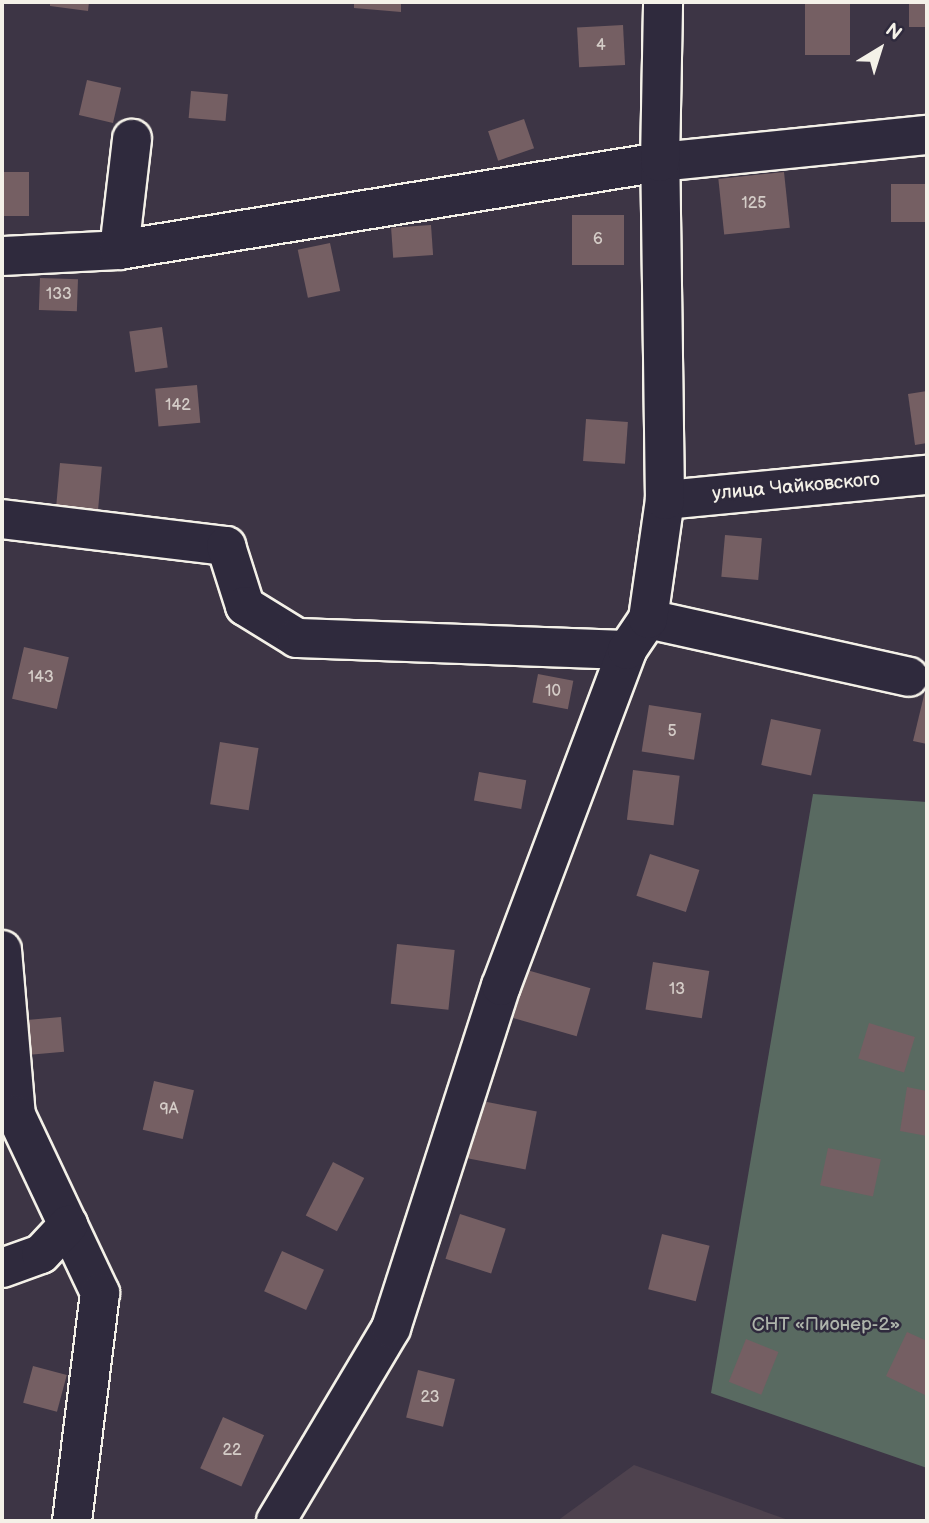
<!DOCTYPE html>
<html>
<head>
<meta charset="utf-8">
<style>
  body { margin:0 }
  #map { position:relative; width:929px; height:1523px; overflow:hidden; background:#3d3545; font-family:"Balsamiq Sans",sans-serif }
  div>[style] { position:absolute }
  .built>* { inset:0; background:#4e424e }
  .green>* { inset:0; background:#596a61 }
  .building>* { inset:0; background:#755f63; transform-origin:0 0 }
  .roads { filter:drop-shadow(2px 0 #f4f1e8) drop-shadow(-2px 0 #f4f1e8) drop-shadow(0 2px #f4f1e8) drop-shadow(0 -2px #f4f1e8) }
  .minor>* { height:38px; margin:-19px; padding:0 19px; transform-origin:19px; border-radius:19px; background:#2f2a3d }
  span { translate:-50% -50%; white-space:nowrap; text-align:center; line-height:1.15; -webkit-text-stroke:5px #2f2a3d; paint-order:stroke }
  .number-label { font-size:16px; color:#d4ccc7 }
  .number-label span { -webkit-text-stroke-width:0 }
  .street-label { font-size:19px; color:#f4f1e8 }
  .park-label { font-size:19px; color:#aeb4ab }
  .frame { position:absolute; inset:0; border:4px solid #f4f1e8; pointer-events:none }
  .north { position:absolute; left:845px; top:14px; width:70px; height:70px; -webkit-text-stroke:5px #2f2a3d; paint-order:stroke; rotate:38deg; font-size:19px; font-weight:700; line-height:28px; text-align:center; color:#f4f1e8 }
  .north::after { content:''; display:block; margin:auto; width:24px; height:32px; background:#f4f1e8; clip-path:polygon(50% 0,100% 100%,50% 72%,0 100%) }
</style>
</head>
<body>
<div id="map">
  <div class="built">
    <i style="clip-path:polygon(634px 1465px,791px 1521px,557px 1521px)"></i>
  </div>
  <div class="green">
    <i style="clip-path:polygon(813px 794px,927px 802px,927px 1468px,711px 1393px)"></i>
  </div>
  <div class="building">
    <i style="clip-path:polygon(50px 2px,89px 2px,88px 11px,50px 6px)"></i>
    <i style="clip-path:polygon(354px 2px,401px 2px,401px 12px,354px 8px)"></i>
    <i style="left:805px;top:2px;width:45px;height:53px"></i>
    <i style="left:909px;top:2px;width:18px;height:25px"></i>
    <i style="left:623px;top:25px;width:40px;height:46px;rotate:87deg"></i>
    <i style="left:87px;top:80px;width:35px;height:36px;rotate:13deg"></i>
    <i style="left:191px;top:91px;width:37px;height:27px;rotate:5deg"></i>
    <i style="left:524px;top:119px;width:31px;height:38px;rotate:71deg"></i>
    <i style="left:29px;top:172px;width:44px;height:27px;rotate:90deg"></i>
    <i style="left:784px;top:172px;width:56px;height:66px;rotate:84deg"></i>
    <i style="left:927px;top:184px;width:38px;height:36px;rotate:90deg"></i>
    <i style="left:572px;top:215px;width:52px;height:50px"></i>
    <i style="left:431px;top:225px;width:30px;height:40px;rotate:86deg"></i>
    <i style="left:330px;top:243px;width:49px;height:33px;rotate:78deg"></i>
    <i style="left:40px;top:278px;width:38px;height:32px;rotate:2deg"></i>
    <i style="left:162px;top:327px;width:41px;height:33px;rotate:82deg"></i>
    <i style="left:197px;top:385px;width:38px;height:42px;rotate:85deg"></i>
    <i style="clip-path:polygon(927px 391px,927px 443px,915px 445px,908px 394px)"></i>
    <i style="left:586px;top:419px;width:42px;height:42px;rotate:4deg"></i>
    <i style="left:60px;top:463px;width:42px;height:45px;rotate:5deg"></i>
    <i style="left:725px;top:535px;width:37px;height:42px;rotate:5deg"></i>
    <i style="left:24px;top:647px;width:46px;height:53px;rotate:13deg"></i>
    <i style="left:538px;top:674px;width:36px;height:29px;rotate:11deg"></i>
    <i style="clip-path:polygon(926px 687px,927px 687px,927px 744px,913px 741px)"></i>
    <i style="left:649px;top:705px;width:53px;height:47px;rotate:9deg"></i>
    <i style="left:771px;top:719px;width:51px;height:47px;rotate:12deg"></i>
    <i style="left:220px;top:742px;width:39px;height:63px;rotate:9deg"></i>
    <i style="left:633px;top:770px;width:47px;height:50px;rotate:7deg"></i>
    <i style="left:479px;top:772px;width:48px;height:29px;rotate:10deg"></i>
    <i style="left:650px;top:854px;width:52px;height:44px;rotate:18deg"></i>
    <i style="left:397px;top:944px;width:58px;height:60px;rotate:6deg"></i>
    <i style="left:653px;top:962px;width:57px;height:48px;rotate:9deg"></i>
    <i style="left:527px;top:970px;width:66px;height:50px;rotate:16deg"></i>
    <i style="left:61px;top:1017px;width:35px;height:40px;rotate:85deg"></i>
    <i style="left:869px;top:1023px;width:48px;height:37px;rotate:17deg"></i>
    <i style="left:154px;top:1081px;width:41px;height:50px;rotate:13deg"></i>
    <i style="clip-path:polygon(907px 1087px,927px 1091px,927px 1136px,900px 1131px)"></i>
    <i style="left:472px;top:1099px;width:66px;height:59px;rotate:11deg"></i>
    <i style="left:828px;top:1148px;width:54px;height:38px;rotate:12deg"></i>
    <i style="left:333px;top:1162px;width:35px;height:60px;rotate:27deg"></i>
    <i style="left:460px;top:1214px;width:48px;height:47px;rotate:18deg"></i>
    <i style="left:662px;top:1234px;width:49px;height:57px;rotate:14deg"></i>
    <i style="left:282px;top:1251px;width:46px;height:44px;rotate:24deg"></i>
    <i style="clip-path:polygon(907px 1332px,927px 1341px,927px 1396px,886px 1376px)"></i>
    <i style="left:746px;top:1339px;width:35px;height:46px;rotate:22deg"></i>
    <i style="left:33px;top:1366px;width:35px;height:38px;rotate:15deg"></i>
    <i style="left:418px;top:1370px;width:38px;height:49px;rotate:14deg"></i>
    <i style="left:223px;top:1417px;width:45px;height:56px;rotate:24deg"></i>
  </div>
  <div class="roads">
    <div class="minor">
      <i style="left:119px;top:250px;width:112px;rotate:-83.3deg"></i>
      <i style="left:2px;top:256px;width:117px;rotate:-2.9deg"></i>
      <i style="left:119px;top:250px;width:548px;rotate:-9.24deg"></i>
      <i style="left:660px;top:162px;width:268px;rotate:-5.8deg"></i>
      <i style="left:665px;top:500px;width:263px;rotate:-5.5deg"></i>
      <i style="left:2px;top:519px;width:226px;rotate:6.9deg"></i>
      <i style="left:226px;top:546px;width:63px;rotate:72.4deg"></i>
      <i style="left:245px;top:606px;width:61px;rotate:31.6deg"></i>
      <i style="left:297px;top:638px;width:330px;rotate:2.1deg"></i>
      <i style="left:648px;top:619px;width:267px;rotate:12.5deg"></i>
      <i style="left:2px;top:950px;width:166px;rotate:85.2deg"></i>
      <i style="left:16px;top:1115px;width:197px;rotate:64.7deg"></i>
      <i style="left:100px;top:1293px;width:230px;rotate:97deg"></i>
      <i style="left:2px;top:1268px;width:41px;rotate:-19.7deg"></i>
      <i style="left:41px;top:1254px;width:40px;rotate:-47deg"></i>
      <i style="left:276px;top:1521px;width:225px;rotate:-59.2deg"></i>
      <i style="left:391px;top:1328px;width:359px;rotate:-72.2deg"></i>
      <i style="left:501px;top:986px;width:359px;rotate:-69.4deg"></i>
      <i style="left:627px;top:650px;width:37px;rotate:-56deg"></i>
      <i style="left:648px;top:619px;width:120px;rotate:-81.9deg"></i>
      <i style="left:665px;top:500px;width:338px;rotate:-90.8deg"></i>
      <i style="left:660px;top:162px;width:160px;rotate:-88.9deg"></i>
    </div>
  </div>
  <div class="number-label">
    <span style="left:601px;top:46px">4</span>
    <span style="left:754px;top:204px">125</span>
    <span style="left:598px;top:240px">6</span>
    <span style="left:59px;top:295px">133</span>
    <span style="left:178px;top:406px">142</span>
    <span style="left:41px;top:678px">143</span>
    <span style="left:553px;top:692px">10</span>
    <span style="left:672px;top:732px">5</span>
    <span style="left:677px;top:990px">13</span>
    <span style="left:169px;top:1110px">9А</span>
    <span style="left:430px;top:1398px">23</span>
    <span style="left:232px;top:1451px">22</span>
  </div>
  <div class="street-label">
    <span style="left:796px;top:487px;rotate:-5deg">улица Чайковского</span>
  </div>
  <div class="park-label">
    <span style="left:826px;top:1325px">СНТ «Пионер-2»</span>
  </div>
  <div class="frame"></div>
  <div class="north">N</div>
</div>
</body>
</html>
